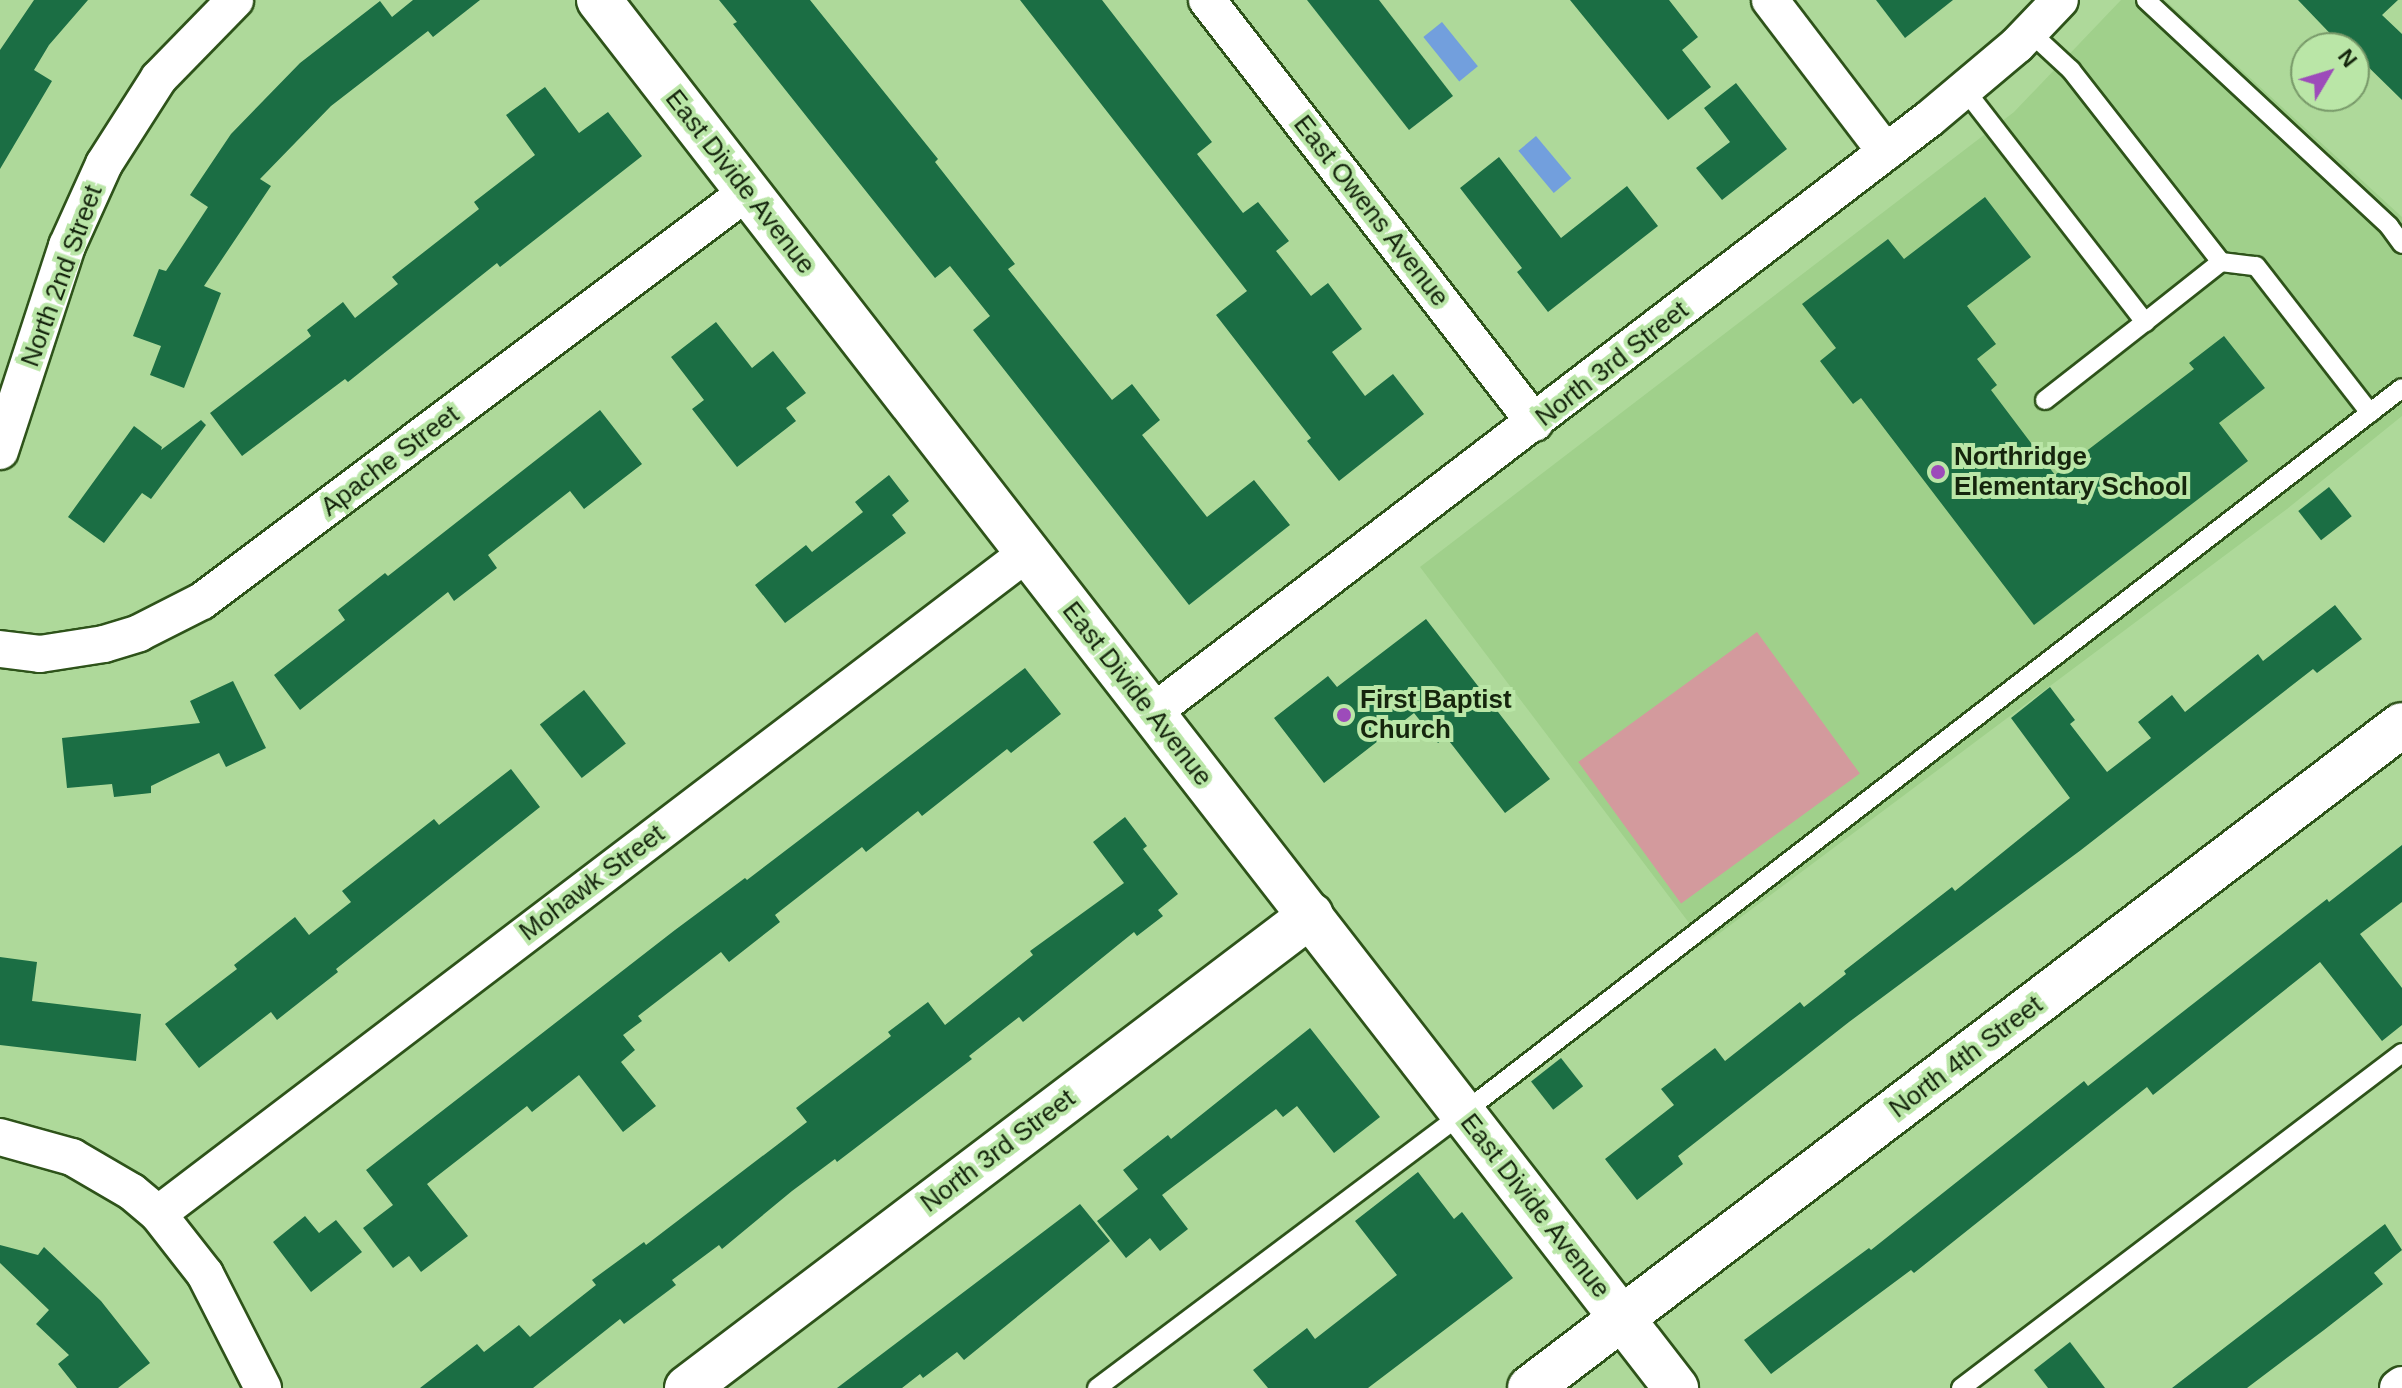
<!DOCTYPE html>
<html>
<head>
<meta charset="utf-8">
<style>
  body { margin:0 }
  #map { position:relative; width:2402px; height:1388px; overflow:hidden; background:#aed99a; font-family:Arial,sans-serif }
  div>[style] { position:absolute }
  .built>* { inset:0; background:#a0d08b }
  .green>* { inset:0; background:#d39a9d; transform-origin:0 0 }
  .water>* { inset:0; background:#729fdd; transform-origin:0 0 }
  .building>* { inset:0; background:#1b6e44; transform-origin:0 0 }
  .roads { filter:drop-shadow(2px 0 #2e531a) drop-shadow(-2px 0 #2e531a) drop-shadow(0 2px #2e531a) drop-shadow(0 -2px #2e531a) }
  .lane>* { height:18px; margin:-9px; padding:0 9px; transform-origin:9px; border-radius:9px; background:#fff }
  .street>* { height:36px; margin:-18px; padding:0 18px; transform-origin:18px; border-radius:18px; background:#fff }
  .secondary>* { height:44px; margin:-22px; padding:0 22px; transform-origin:22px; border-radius:22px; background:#fff }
  .dots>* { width:22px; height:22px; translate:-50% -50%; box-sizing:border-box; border:4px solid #bae6a7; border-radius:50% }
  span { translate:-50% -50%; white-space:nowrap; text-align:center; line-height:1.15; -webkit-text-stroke:8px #bae6a7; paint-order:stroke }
  .street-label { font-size:26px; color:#15250d }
  .poi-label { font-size:26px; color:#15250d; font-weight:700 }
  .left { translate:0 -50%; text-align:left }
  .north { position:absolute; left:2290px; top:32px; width:80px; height:80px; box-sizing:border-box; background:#bae6a7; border:2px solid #789969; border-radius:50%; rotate:52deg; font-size:22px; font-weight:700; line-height:32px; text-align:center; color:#15250d }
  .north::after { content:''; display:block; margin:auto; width:28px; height:36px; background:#9d4bba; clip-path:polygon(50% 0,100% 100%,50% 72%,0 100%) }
</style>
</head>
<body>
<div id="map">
  <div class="built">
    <i style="clip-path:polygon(2121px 0,2165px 0,2402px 217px,2402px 416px,2287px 509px,1705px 944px,1420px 567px,2014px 112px)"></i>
  </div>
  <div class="green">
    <i style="left:1757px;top:632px;width:175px;height:221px;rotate:54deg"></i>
  </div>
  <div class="water">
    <i style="left:1442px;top:22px;width:57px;height:24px;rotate:51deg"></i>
    <i style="left:1536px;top:136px;width:55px;height:23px;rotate:50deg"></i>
  </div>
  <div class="building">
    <i style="clip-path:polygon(34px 0,88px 0,49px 45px,34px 70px,52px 81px,0 169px,0 50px)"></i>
    <i style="clip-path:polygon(413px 0,480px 0,433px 37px,428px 31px,331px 106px,260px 179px,271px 186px,204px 286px,221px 293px,184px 388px,150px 375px,161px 346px,133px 336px,159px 269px,166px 271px,208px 207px,190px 195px,231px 134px,300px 63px,380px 1px,392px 17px)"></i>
    <i style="clip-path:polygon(719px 0,810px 0,938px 159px,935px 162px,1015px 264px,1008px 269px,1112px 400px,1132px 384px,1160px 420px,1142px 435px,1207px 517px,1254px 480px,1290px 525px,1189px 605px,973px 330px,990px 316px,950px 266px,935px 278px,733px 24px,737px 22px)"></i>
    <i style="clip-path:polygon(1020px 0,1102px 0,1212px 142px,1197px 154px,1243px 213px,1258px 202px,1289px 241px,1276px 251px,1311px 296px,1328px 283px,1362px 329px,1332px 352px,1365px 396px,1393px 374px,1424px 414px,1339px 481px,1307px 441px,1311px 438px,1216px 315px,1247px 291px)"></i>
    <i style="clip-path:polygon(1307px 0,1379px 0,1453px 96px,1409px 130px)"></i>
    <i style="clip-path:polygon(1570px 0,1669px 0,1698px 37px,1682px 50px,1711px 87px,1668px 120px)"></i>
    <i style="clip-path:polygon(1876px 0,1953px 0,1905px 38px)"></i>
    <i style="clip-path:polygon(2298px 0,2398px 0,2382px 15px,2402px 34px,2402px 100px,2354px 53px,2354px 48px,2344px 48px)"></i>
    <i style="clip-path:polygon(1736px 83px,1787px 149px,1722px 200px,1696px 168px,1730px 142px,1704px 108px)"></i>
    <i style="clip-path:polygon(545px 87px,579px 133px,608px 112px,642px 156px,500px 267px,497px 263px,348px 382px,345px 379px,242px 456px,210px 413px,311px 336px,307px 330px,343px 302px,355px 318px,398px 284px,392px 277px,479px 209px,474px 202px,535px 155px,506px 115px)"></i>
    <i style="clip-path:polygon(1499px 157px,1561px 238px,1627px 186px,1658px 226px,1548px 312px,1517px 272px,1522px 268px,1460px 188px)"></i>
    <i style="clip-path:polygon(1985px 197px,2031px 257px,1967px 306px,1996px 344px,1977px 359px,1997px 385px,1991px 390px,2055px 475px,2194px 369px,2189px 363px,2224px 336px,2265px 388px,2219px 423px,2248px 461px,2034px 625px,1861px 398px,1853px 404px,1820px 361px,1836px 348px,1802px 304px,1888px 239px,1904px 259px)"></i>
    <i style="clip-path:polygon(716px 322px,752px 368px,773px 351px,806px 393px,786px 408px,796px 421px,737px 467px,692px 409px,704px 400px,671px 357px)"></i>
    <i style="clip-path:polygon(600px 410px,642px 464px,584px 509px,570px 491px,488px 555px,497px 568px,454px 601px,448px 592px,300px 710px,274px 675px,345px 620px,338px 610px,385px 573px,388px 576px)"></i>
    <i style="clip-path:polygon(201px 420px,206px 425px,151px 499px,142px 493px,104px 543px,68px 517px,134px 426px,162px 447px,161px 450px)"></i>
    <i style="clip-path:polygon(889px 475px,909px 501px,892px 515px,906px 533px,785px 623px,755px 585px,806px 545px,812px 552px,863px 512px,855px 502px)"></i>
    <i style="left:2329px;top:487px;width:37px;height:39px;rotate:52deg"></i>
    <i style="clip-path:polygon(2335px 605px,2362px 639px,2317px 673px,2313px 669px,2081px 850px,1849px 1022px,1678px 1156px,1683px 1164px,1637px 1200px,1605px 1159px,1674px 1105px,1661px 1089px,1715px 1048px,1725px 1061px,1800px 1002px,1804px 1007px,1846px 974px,1844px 971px,1952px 887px,1955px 891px,2070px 798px,2011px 718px,2050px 687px,2075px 720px,2070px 724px,2107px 772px,2151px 738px,2138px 722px,2172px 695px,2185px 712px,2258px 654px,2263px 661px)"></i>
    <i style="clip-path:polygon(1426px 619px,1550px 779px,1505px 813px,1446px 737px,1438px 743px,1414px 713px,1324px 783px,1274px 718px,1328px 676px,1337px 687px)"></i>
    <i style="clip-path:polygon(1025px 668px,1061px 714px,1011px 753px,1007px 749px,922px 816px,918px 811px,866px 852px,862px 847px,775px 915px,780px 922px,729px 962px,721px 952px,638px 1016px,642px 1021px,623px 1035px,635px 1050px,621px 1062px,656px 1106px,623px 1132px,579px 1075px,532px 1112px,527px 1106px,427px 1184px,468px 1236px,421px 1272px,409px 1256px,393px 1268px,363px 1228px,393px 1205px,366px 1170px,675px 930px,745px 878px,747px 880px)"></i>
    <i style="clip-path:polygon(233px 681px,266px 748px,226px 767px,219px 753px,151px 786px,151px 793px,114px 797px,112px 784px,67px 788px,62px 738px,200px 723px,190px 701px)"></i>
    <i style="left:584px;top:690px;width:68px;height:56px;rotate:52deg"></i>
    <i style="clip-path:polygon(511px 769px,540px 807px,336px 969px,338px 972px,277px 1020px,271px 1012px,199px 1068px,165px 1024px,237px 969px,234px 965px,295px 917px,309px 935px,351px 902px,342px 891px,434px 819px,439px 825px)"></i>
    <i style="clip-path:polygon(1125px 817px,1147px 846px,1143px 849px,1178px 894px,1158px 910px,1163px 916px,1137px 936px,1134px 932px,1023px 1022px,1019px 1017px,969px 1056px,972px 1059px,837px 1162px,835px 1159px,792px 1191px,722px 1249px,719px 1245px,672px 1280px,676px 1285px,624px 1324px,620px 1319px,533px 1388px,420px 1388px,477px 1344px,484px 1352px,519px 1325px,530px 1337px,596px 1285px,592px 1280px,644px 1242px,646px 1245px,807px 1122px,796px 1108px,891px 1036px,888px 1032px,928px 1002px,945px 1025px,1033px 955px,1030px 951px,1124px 883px,1093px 842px)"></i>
    <i style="clip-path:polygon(2402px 845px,2402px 902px,2360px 934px,2402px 988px,2402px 1025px,2382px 1041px,2320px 962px,2153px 1095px,2147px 1087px,1914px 1273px,1911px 1270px,1771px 1374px,1744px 1340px,1869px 1248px,1871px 1250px,2084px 1081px,2088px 1086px,2327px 899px,2329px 902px)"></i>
    <i style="clip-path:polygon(0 957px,37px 962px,32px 1001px,141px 1014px,136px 1061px,0 1045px)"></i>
    <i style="clip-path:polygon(1310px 1028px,1380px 1117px,1334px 1153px,1297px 1106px,1283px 1117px,1276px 1109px,1162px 1195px,1188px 1229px,1160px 1251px,1150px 1238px,1126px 1258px,1097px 1221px,1138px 1189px,1123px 1170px,1168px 1135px,1171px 1139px)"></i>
    <i style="left:1561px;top:1058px;width:36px;height:38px;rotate:52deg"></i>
    <i style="clip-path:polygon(1418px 1172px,1454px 1219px,1462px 1212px,1513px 1278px,1368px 1388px,1268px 1388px,1253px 1370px,1307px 1328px,1315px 1339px,1397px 1275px,1355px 1221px)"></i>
    <i style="clip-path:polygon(1080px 1204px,1110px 1241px,964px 1360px,957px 1352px,923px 1378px,920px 1374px,902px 1388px,837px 1388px)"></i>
    <i style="clip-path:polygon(305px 1216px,319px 1233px,336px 1220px,362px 1252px,311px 1292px,273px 1242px)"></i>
    <i style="clip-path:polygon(2385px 1224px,2402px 1250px,2374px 1273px,2383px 1284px,2324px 1330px,2247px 1388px,2172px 1388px)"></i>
    <i style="clip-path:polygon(0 1245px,38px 1255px,44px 1247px,101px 1301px,150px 1363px,118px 1388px,77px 1388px,58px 1364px,69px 1355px,36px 1324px,49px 1310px,0 1263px)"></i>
    <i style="clip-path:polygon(2070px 1342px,2105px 1388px,2048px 1388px,2034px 1370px)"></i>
  </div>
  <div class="roads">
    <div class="lane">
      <i style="left:2146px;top:0;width:332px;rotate:42.9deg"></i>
      <i style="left:2389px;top:226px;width:22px;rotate:54deg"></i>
      <i style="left:1965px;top:90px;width:294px;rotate:52.2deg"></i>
      <i style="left:2145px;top:322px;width:97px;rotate:-38.3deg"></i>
      <i style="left:2221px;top:262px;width:244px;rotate:-128deg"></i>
      <i style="left:2071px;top:70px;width:56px;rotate:-137.2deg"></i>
      <i style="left:2221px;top:262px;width:35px;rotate:7deg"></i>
      <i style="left:2256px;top:266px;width:186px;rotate:52.2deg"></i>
      <i style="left:2045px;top:400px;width:127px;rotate:-38deg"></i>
      <i style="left:1097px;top:1388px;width:458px;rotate:-36.9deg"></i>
      <i style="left:1463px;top:1113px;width:1186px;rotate:-37.67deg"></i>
      <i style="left:1961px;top:1388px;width:554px;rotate:-37.22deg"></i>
    </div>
    <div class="street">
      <i style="left:1207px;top:0;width:535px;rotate:52.21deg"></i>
      <i style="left:1770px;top:0;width:191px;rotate:52.7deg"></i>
      <i style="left:0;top:451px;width:216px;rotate:-71.9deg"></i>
      <i style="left:67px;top:246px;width:90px;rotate:-65.7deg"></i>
      <i style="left:104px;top:164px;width:102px;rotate:-57.4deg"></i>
      <i style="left:159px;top:78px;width:109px;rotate:-45.7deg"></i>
      <i style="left:0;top:649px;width:40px;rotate:7.1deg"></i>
      <i style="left:40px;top:654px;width:65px;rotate:-8.9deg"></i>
      <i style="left:104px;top:644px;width:37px;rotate:-17deg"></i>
      <i style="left:139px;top:633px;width:71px;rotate:-26.9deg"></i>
      <i style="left:202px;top:601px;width:681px;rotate:-36.89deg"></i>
      <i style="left:1152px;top:713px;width:978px;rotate:-37.4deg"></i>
      <i style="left:1929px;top:119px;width:115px;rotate:-40.1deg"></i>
      <i style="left:2017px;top:45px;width:62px;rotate:-46.3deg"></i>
      <i style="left:0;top:1137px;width:75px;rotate:15.5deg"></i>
      <i style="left:72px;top:1157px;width:69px;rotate:30.3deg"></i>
      <i style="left:132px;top:1192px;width:34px;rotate:40deg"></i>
      <i style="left:158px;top:1214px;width:76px;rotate:51.9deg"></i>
      <i style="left:205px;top:1274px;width:128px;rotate:63deg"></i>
      <i style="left:158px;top:1214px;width:1092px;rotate:-37.26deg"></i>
      <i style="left:2398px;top:1388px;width:5px;rotate:-37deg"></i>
    </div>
    <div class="secondary">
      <i style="left:599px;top:0;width:1757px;rotate:52.19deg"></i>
      <i style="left:687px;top:1388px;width:783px;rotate:-37.16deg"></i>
      <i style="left:1530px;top:1388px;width:1095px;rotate:-37.25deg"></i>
    </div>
  </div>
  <div class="dots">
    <i style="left:1938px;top:472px;background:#9d4bba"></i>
    <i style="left:1344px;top:715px;background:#9d4bba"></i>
  </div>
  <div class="street-label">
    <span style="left:740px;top:182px;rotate:52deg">East Divide Avenue</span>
    <span style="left:1371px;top:211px;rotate:52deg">East Owens Avenue</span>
    <span style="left:62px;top:276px;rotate:-70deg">North 2nd Street</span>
    <span style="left:1612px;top:364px;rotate:-38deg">North 3rd Street</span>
    <span style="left:390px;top:461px;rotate:-37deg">Apache Street</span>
    <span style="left:1137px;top:694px;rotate:52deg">East Divide Avenue</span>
    <span style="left:592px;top:883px;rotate:-37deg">Mohawk Street</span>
    <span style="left:1966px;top:1057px;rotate:-37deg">North 4th Street</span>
    <span style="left:998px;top:1151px;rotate:-37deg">North 3rd Street</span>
    <span style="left:1535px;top:1206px;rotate:52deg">East Divide Avenue</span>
  </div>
  <div class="poi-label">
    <span class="left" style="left:1954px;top:472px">Northridge<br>Elementary School</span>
    <span class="left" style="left:1360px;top:715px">First Baptist<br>Church</span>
  </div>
  <div class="north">N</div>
</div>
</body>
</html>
